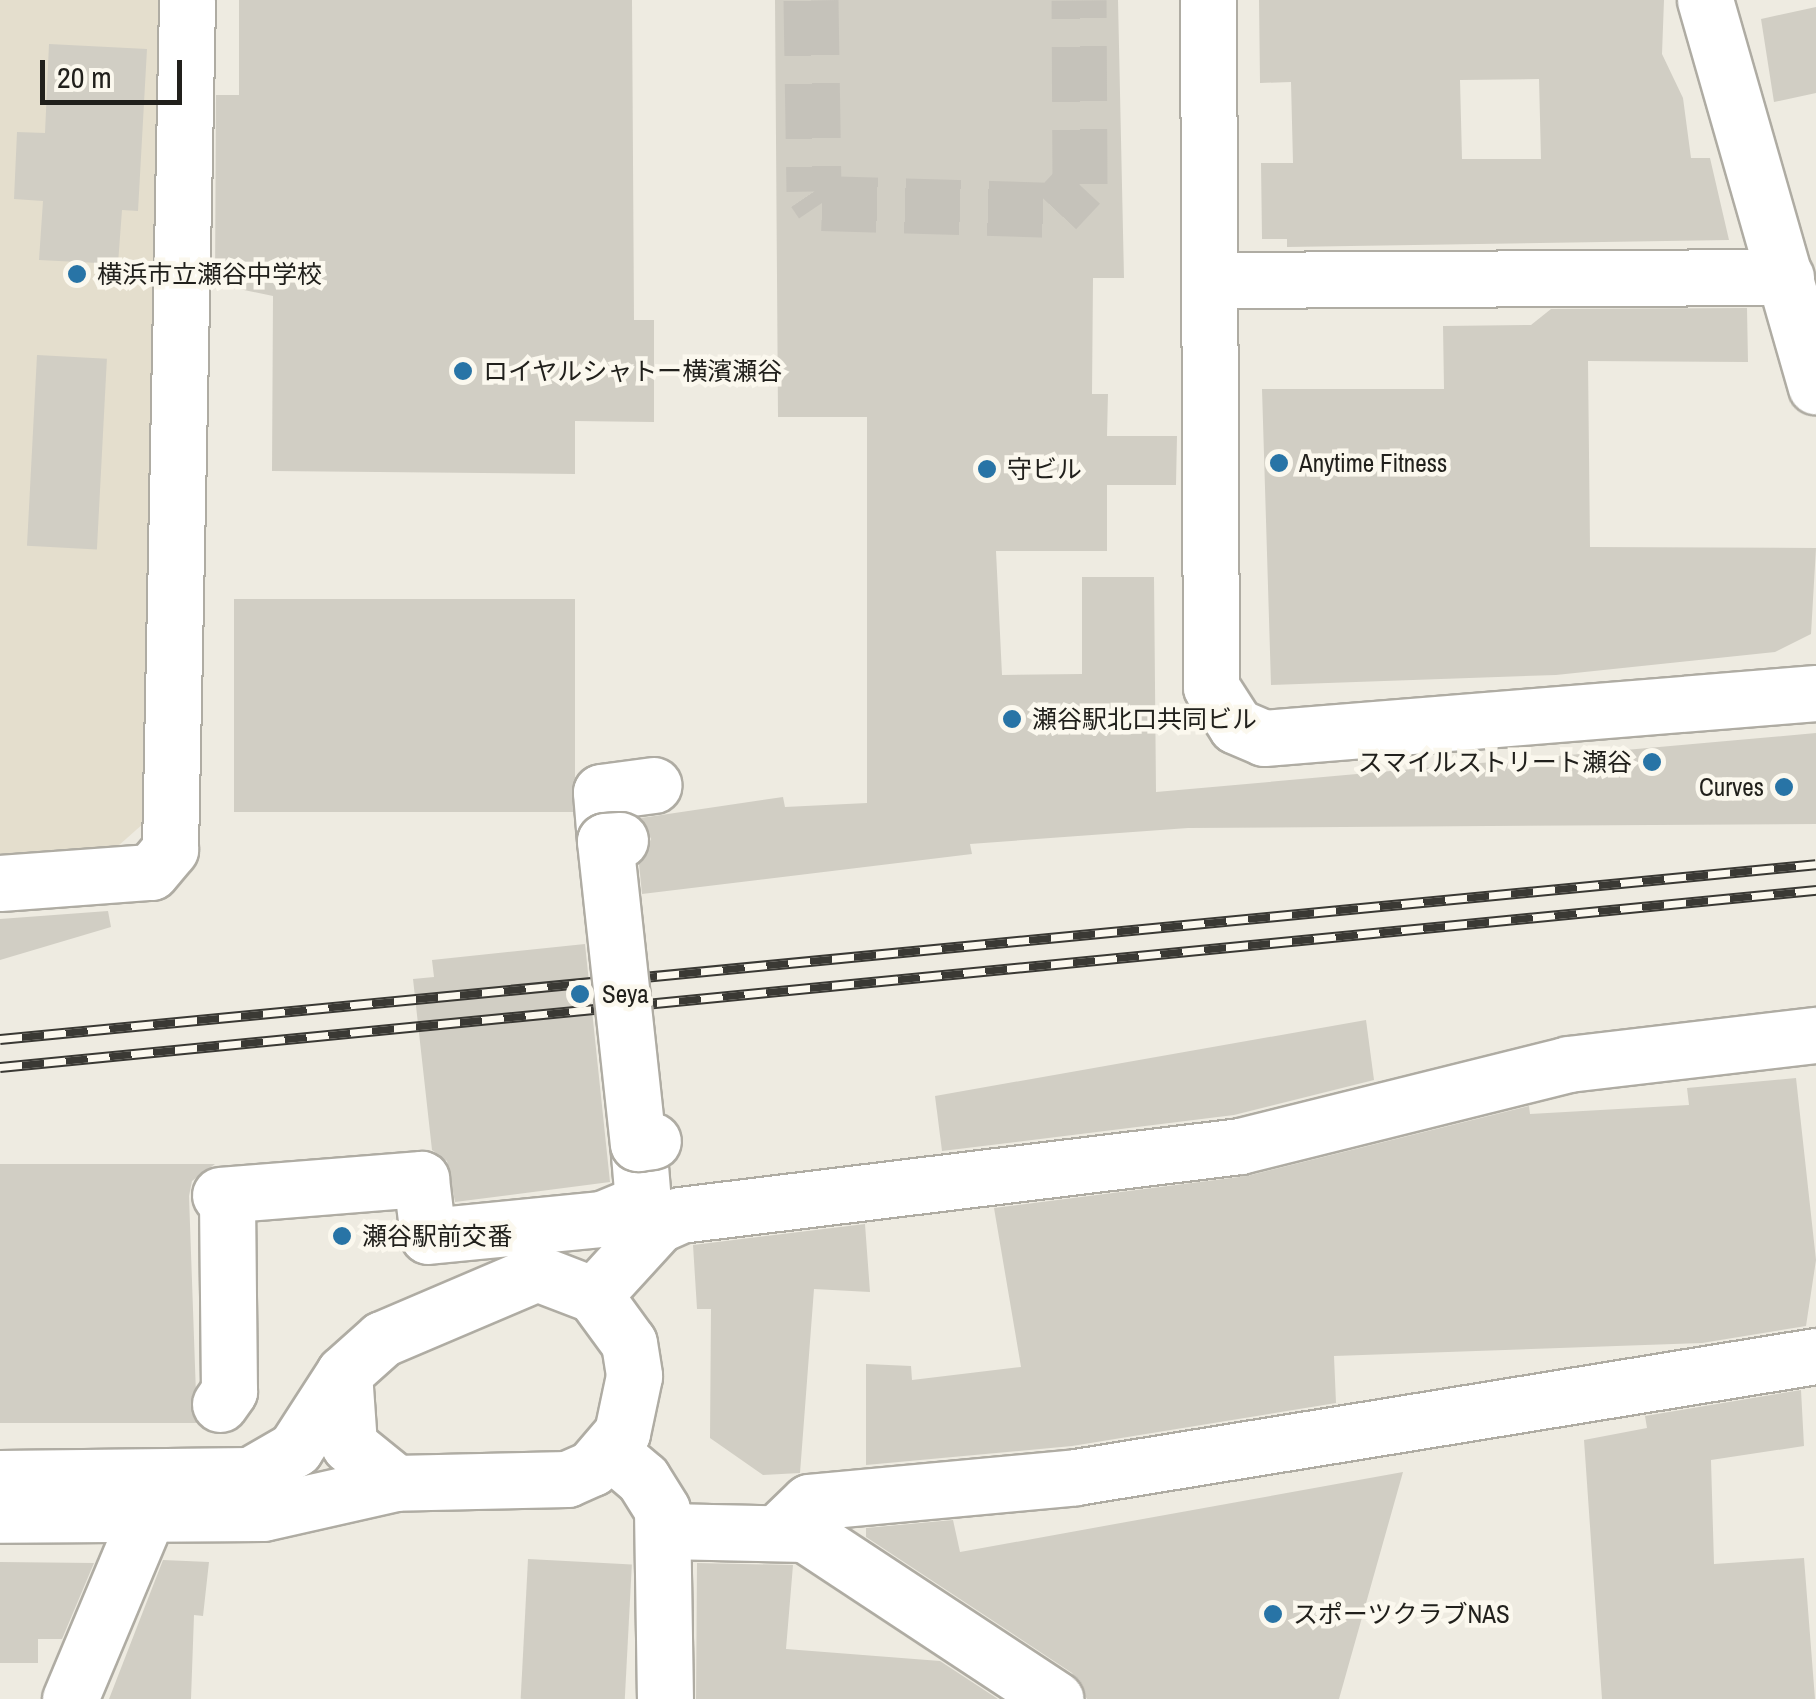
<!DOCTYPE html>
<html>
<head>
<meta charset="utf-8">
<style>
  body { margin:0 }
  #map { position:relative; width:1816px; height:1699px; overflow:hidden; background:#eeebe1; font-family:"Archivo Narrow","Noto Sans JP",sans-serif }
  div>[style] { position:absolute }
  .built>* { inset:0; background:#e4decd }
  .building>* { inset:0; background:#d1cec4; transform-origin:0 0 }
  .street-tunnel>* { height:55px; margin-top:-27.5px; transform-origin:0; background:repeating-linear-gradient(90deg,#c5c2ba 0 55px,transparent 0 83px) }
  .roads { filter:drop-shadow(2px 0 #afaca3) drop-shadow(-2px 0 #afaca3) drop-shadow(0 2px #afaca3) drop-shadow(0 -2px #afaca3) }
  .street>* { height:55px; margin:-27.5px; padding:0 27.5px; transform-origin:27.5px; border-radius:27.5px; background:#fff }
  .rail>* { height:11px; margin-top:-5.5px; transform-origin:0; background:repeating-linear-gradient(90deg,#fbf8ee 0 22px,#3a3934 0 44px); box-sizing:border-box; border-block:2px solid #3a3934 }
  .bridges { filter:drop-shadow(2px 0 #afaca3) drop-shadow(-2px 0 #afaca3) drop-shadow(0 2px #afaca3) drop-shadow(0 -2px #afaca3) }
  .street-bridge>* { height:55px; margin:-27.5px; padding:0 27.5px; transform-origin:27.5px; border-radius:27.5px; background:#fff }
  .dots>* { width:28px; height:28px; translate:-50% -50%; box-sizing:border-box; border:5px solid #fbf8ee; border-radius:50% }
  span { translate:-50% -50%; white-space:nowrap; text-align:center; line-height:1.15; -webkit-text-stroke:9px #fbf8ee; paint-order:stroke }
  .poi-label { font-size:25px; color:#21201c }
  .left { translate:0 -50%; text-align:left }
  .right { translate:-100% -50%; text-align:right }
  .scale { position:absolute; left:40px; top:60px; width:142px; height:45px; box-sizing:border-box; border:5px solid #21201c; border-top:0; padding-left:12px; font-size:30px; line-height:35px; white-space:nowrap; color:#21201c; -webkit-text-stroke:8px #fbf8ee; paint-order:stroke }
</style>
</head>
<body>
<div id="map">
  <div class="built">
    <i style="clip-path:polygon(0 0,163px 0,144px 823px,118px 846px,0 855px)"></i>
  </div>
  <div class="building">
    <i style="clip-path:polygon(239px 0,632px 0,634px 320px,654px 320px,654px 422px,575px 421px,575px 474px,272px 471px,273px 296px,215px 284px,216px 95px,239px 95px)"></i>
    <i style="clip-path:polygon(775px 0,1118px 0,1124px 278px,1093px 278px,1092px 394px,1108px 394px,1107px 436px,1177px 436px,1176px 485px,1107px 485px,1107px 551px,996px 551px,1002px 675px,1082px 674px,1082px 577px,1154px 577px,1156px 792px,1816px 733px,1816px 824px,1188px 828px,970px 844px,972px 854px,642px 894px,639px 864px,651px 839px,641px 818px,783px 797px,785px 807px,867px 803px,867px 417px,778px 417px)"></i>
    <i style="clip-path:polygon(evenodd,1259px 0,1664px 0,1662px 54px,1683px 98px,1691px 158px,1710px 158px,1729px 240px,1287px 247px,1287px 239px,1262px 239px,1261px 163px,1293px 163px,1291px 82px,1260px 83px,1259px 0,1539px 79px,1541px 159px,1462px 159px,1460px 80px,1539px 79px)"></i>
    <i style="clip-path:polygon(1816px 7px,1816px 93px,1774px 102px,1761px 19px)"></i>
    <i style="clip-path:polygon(49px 44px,147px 49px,138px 211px,122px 210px,118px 264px,39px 260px,43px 201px,14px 199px,17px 132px,45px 133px)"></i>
    <i style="clip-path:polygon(1747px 308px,1748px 362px,1588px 361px,1590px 547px,1816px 548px,1811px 634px,1775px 652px,1556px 675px,1271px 685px,1262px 389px,1444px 389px,1443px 326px,1531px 325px,1551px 309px)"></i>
    <i style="left:37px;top:355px;width:70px;height:191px;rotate:3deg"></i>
    <i style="left:234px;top:599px;width:341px;height:213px"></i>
    <i style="clip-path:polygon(108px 911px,111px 927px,0 960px,0 919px)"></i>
    <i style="clip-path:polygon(585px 944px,610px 1182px,455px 1202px,447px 1161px,432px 1150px,413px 979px,434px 977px,432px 960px)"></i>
    <i style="clip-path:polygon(1366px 1020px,1374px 1080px,1234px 1115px,942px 1151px,935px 1096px)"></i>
    <i style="clip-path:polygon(1796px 1078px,1816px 1260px,1806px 1326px,1702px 1343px,1334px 1356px,1336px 1403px,1072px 1446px,866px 1465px,866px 1364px,911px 1366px,912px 1380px,1021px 1367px,994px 1208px,1247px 1176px,1529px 1106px,1530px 1114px,1689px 1105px,1687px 1088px)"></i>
    <i style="clip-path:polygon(0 1164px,215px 1164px,192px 1181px,189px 1196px,197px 1423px,0 1423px)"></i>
    <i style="clip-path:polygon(865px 1224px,870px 1292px,814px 1289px,800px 1473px,763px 1475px,710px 1438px,711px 1309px,697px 1309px,693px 1245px)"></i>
    <i style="clip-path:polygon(1801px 1390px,1804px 1446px,1711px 1460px,1714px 1564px,1804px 1558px,1815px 1699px,1602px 1699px,1584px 1440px,1647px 1428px,1645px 1416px)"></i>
    <i style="clip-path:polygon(1403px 1472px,1339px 1699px,1087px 1699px,1072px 1673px,866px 1537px,866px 1528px,953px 1520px,960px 1552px)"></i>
    <i style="left:528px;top:1559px;width:104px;height:140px;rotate:3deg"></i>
    <i style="clip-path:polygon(163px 1560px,209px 1562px,203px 1616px,194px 1615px,191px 1699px,109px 1699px)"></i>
    <i style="clip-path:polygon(0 1562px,94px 1563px,62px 1639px,38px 1639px,38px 1663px,0 1663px)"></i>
    <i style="clip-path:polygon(697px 1563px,793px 1565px,786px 1649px,940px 1661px,998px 1699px,696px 1699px)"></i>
  </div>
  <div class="street-tunnel">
    <i style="left:811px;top:0;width:191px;rotate:89.1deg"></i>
    <i style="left:814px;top:191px;width:14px;rotate:56deg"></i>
    <i style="left:822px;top:203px;width:234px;rotate:1.7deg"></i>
    <i style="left:1056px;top:210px;width:35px;rotate:-47deg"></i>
    <i style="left:1080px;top:184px;width:184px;rotate:-90.3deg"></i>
  </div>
  <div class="roads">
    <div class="street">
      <i style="left:1208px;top:0;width:687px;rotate:89.75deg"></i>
      <i style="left:1211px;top:687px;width:46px;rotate:57.3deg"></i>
      <i style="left:1236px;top:726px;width:30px;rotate:23deg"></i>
      <i style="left:1264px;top:738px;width:554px;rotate:-4.66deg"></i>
      <i style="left:1705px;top:0;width:402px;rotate:74deg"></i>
      <i style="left:1211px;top:280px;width:575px;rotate:-0.3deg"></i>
      <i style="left:605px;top:841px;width:49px;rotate:-94.7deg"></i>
      <i style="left:601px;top:792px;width:53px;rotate:-7.5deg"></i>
      <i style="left:0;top:883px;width:151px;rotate:-4.2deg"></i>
      <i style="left:151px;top:872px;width:30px;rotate:-50deg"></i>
      <i style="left:170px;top:849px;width:849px;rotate:-88.85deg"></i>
      <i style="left:220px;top:1195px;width:202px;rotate:-4.6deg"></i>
      <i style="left:421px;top:1179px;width:57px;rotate:83deg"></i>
      <i style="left:428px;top:1236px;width:175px;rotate:-5.6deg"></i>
      <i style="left:602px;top:1219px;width:44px;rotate:-22.5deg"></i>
      <i style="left:643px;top:1202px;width:59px;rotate:-94.8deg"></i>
      <i style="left:594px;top:1295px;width:95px;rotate:-47.6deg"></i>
      <i style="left:658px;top:1225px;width:24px;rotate:-24deg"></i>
      <i style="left:680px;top:1215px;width:564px;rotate:-7.02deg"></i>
      <i style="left:1240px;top:1146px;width:338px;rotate:-14deg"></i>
      <i style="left:1568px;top:1064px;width:250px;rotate:-6.7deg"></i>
      <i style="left:344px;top:1373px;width:72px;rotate:86deg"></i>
      <i style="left:349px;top:1445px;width:60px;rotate:39deg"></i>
      <i style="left:220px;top:1404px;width:16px;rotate:-55deg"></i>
      <i style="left:229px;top:1391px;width:196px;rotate:-90.6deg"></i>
      <i style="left:610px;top:1451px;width:43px;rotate:40.3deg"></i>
      <i style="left:643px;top:1479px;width:36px;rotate:58deg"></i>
      <i style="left:662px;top:1510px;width:189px;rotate:89.1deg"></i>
      <i style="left:0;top:1478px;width:250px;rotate:-0.7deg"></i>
      <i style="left:250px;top:1475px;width:52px;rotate:-30deg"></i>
      <i style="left:295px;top:1449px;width:90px;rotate:-57.2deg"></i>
      <i style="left:344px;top:1373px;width:51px;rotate:-41.8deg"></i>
      <i style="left:382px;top:1339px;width:168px;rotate:-23.1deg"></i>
      <i style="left:537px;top:1273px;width:61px;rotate:21.1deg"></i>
      <i style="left:594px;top:1295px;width:59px;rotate:53.9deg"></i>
      <i style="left:629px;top:1343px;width:33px;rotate:81deg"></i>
      <i style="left:634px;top:1376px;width:58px;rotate:101.9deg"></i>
      <i style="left:622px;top:1433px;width:46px;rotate:130.6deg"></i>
      <i style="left:592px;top:1468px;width:27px;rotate:156deg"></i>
      <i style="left:567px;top:1479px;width:171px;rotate:178.7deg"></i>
      <i style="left:396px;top:1483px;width:136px;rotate:167.3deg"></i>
      <i style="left:263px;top:1513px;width:263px;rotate:179.6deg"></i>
      <i style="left:783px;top:1527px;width:36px;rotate:-44deg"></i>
      <i style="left:809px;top:1502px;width:268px;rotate:-5.3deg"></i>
      <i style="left:1076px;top:1477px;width:750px;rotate:-9.29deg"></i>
      <i style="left:665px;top:1531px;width:140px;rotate:1.2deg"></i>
      <i style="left:805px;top:1534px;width:300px;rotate:33.4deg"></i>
      <i style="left:70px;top:1699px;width:199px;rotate:-67.2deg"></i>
    </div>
  </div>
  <div class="rail">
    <i style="left:0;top:1039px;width:1824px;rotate:-5.5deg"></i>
    <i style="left:0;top:1067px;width:1825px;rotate:-5.57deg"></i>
  </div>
  <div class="bridges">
    <div class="street-bridge">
      <i style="left:620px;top:840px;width:15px;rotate:176deg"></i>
      <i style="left:605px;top:841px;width:304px;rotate:83.8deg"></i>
      <i style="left:638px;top:1143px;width:15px;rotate:-8deg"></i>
    </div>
  </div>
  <div class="dots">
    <i style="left:77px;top:274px;background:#2874a6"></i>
    <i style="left:463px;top:371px;background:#2874a6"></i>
    <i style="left:1279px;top:463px;background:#2874a6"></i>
    <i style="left:987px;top:469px;background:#2874a6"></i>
    <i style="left:1012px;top:719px;background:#2874a6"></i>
    <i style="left:1652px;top:762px;background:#2874a6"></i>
    <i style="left:1784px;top:787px;background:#2874a6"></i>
    <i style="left:580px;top:994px;background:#2874a6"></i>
    <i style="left:342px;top:1236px;background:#2874a6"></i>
    <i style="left:1273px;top:1614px;background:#2874a6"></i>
  </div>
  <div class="poi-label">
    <span class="left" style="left:97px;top:274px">横浜市立瀬谷中学校</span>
    <span class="left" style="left:483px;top:371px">ロイヤルシャトー横濱瀬谷</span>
    <span class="left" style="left:1299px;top:463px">Anytime Fitness</span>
    <span class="left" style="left:1007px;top:469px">守ビル</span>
    <span class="left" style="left:1032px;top:719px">瀬谷駅北口共同ビル</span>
    <span class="right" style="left:1632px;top:762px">スマイルストリート瀬谷</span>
    <span class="right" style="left:1764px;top:787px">Curves</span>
    <span class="left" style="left:602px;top:994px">Seya</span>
    <span class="left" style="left:362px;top:1236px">瀬谷駅前交番</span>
    <span class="left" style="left:1293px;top:1614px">スポーツクラブNAS</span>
  </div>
  <div class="scale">20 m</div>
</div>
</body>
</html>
